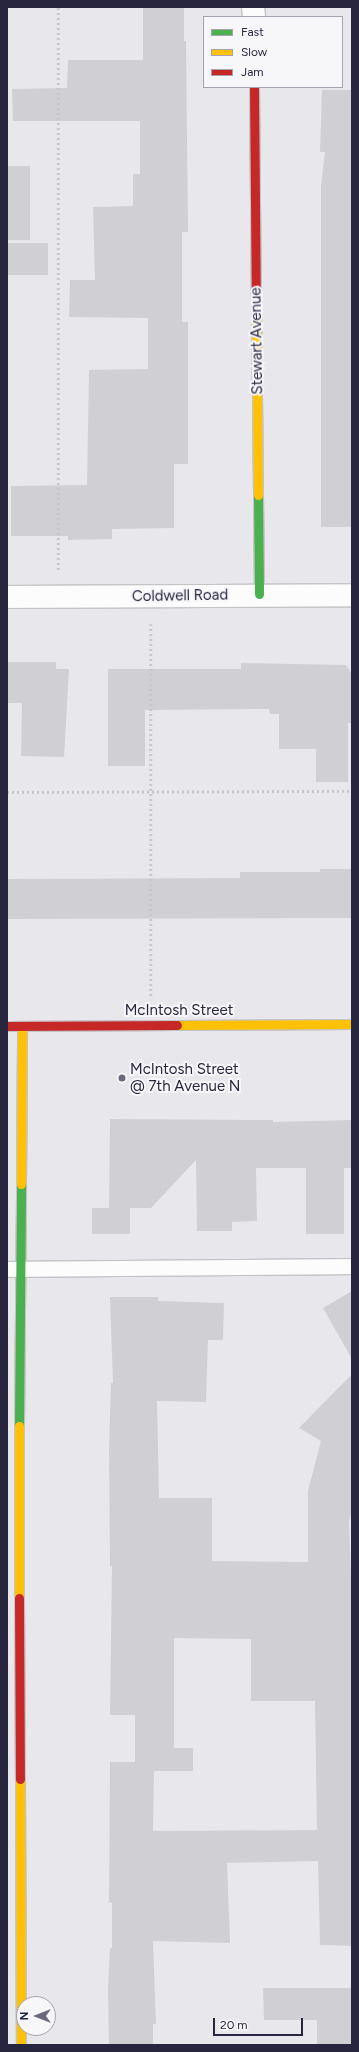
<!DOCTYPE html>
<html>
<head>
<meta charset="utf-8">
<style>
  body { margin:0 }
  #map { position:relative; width:359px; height:2052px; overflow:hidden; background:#e8e8ec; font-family:Figtree,sans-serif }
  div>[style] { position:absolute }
  .building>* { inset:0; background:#d0d0d4; transform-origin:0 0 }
  .path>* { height:2.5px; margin-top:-1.25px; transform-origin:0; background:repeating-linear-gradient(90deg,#c6c6ce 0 2px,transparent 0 5px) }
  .roads { filter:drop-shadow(1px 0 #c4c4c8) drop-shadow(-1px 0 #c4c4c8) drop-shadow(0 1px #c4c4c8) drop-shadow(0 -1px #c4c4c8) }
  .lane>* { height:15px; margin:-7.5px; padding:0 7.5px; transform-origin:7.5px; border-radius:7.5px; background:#fcfcfc }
  .street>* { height:22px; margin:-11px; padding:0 11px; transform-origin:11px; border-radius:11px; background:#fcfcfc }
  .fast>* { height:9px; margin:-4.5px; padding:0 4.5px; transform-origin:4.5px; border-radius:4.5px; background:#4caf50 }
  .slow>* { height:9px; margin:-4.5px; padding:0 4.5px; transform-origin:4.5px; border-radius:4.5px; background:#ffc107 }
  .jam>* { height:9px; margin:-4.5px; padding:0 4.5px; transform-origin:4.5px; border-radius:4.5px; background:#c62828 }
  .dots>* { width:11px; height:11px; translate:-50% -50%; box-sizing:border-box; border:2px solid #f7f7fa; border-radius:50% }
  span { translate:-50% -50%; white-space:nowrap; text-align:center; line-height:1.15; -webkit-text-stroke:4px #f7f7fa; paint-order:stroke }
  .street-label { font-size:15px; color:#28263f }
  .poi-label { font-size:15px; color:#28263f }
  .left { translate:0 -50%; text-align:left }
  .frame { position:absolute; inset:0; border:8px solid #28263f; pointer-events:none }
  .legend { position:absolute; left:203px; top:16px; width:140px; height:72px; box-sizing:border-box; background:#f7f7fa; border:1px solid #a4a3af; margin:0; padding:5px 7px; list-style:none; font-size:12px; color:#28263f }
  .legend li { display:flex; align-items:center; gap:8px; height:20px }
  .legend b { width:20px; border:1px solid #a4a3af }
  .north { position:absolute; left:16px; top:1996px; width:40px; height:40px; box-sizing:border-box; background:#f7f7fa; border:1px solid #a4a3af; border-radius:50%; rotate:270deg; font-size:11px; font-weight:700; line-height:16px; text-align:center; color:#28263f }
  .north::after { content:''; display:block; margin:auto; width:14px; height:18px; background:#6b6a7c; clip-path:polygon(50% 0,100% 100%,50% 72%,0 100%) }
  .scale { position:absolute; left:213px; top:2018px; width:90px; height:18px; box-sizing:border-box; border:2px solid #28263f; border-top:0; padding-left:5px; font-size:12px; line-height:14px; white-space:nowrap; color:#28263f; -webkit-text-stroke:3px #f7f7fa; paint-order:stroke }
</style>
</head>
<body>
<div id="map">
  <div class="building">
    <i style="clip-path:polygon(143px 7px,184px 7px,184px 41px,186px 41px,188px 232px,182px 232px,182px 322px,188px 322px,188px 464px,174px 464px,174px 528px,112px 529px,112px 539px,68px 540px,68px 536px,11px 536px,11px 486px,87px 485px,89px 370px,148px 369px,148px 318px,69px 317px,70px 280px,95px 280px,93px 207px,133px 206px,133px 174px,140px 174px,140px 121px,13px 121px,12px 89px,67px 88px,68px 60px,143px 60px)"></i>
    <i style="clip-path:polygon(322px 90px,352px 90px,352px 527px,321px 527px,321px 186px,325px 152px,320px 152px)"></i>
    <i style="left:7px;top:166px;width:23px;height:74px"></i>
    <i style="left:7px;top:243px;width:41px;height:32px"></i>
    <i style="clip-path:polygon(7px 662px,56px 662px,56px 669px,69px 669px,64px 757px,21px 756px,22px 703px,7px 703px)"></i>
    <i style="clip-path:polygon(241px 663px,346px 665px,352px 674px,352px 723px,348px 723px,348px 782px,316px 782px,316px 749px,279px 749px,279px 714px,270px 714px,269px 709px,145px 710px,145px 766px,108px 766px,108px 669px,241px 669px)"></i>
    <i style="clip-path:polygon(320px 869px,352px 869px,352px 918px,7px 919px,7px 879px,240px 878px,240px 872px,320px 872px)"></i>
    <i style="clip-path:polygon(110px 1119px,273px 1120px,273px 1122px,352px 1120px,352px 1168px,344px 1168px,344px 1234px,306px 1234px,306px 1168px,256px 1168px,257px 1221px,232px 1222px,232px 1231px,197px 1231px,196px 1160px,151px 1208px,130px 1208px,130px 1234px,92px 1234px,92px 1208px,109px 1208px)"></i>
    <i style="clip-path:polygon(352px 1291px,352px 1359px,323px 1308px)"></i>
    <i style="clip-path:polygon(evenodd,110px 1297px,158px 1297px,158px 1301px,224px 1303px,223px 1340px,208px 1340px,206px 1402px,157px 1401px,159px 1498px,212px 1498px,212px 1561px,308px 1562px,308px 1491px,321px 1441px,299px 1428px,352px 1374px,352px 1510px,349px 1521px,352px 1608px,352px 1946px,320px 1945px,318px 1861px,227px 1863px,230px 1943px,153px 1941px,156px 2024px,153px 2024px,153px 2045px,109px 2045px,108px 1990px,110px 1948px,112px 1948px,112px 1903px,109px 1902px,110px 1762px,135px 1762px,135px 1715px,110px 1715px,112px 1566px,110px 1566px,109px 1450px,111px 1383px,113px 1383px,110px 1297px,174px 1638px,251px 1639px,251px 1701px,315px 1701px,317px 1830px,153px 1831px,154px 1771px,193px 1771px,193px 1748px,174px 1748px,174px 1638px)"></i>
    <i style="clip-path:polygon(263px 1988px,352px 1988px,352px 2045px,317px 2045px,317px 2020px,264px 2020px)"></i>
  </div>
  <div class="path">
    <i style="left:58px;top:570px;width:563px;rotate:-90deg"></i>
    <i style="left:151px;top:624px;width:375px;rotate:90deg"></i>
    <i style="left:7px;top:792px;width:345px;rotate:-0.2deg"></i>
  </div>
  <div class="roads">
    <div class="lane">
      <i style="left:7px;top:1269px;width:345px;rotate:-0.5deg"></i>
    </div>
    <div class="street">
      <i style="left:253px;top:7px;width:10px;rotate:84deg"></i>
      <i style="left:7px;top:597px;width:345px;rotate:-0.3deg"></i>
    </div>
    <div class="fast">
      <i style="left:258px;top:495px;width:99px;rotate:89.4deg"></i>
      <i style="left:19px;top:1426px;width:242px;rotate:-89.5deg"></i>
    </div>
    <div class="slow">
      <i style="left:256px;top:300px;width:195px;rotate:89.4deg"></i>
      <i style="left:177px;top:1025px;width:175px;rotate:-0.3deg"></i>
      <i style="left:21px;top:1184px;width:158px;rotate:-89.6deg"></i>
      <i style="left:19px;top:1426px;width:172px;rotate:90deg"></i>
      <i style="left:20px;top:1779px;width:266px;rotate:89.8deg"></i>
    </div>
    <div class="jam">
      <i style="left:254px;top:87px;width:213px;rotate:89.5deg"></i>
      <i style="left:8px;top:1026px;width:169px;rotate:-0.3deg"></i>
      <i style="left:19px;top:1598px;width:181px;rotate:89.7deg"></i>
    </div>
  </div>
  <div class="dots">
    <i style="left:122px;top:1078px;background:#6b6a7c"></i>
  </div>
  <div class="street-label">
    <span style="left:257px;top:341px;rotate:-91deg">Stewart Avenue</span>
    <span style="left:180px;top:596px;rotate:-1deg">Coldwell Road</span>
    <span style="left:179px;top:1011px">McIntosh Street</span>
  </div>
  <div class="poi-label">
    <span class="left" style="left:130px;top:1078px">McIntosh Street<br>@ 7th Avenue N</span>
  </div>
  <div class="frame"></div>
  <ul class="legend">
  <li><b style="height:5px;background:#4caf50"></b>Fast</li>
  <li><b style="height:5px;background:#ffc107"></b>Slow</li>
  <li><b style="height:5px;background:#c62828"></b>Jam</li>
  </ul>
  <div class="north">N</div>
  <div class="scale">20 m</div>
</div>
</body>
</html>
